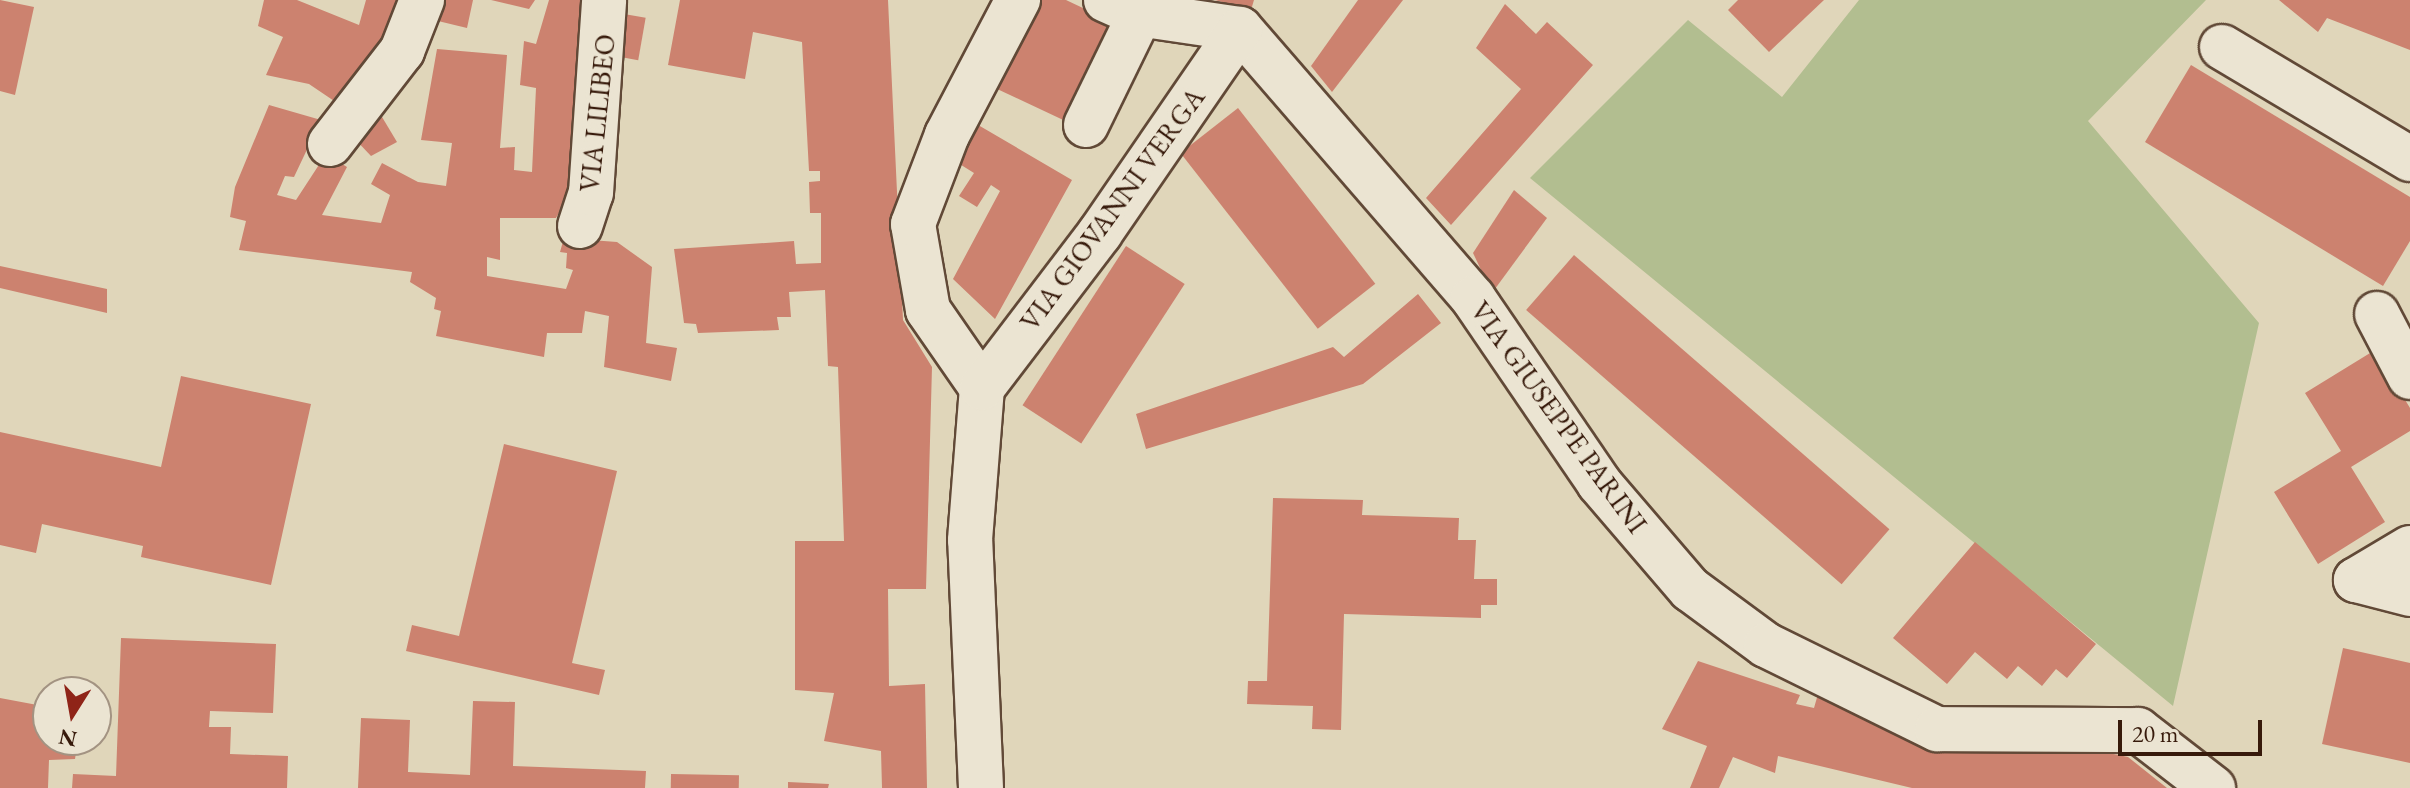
<!DOCTYPE html>
<html>
<head>
<meta charset="utf-8">
<style>
  body { margin:0 }
  #map { position:relative; width:2410px; height:788px; overflow:hidden; background:#e0d6ba; font-family:"EB Garamond",serif }
  div>[style] { position:absolute }
  .green>* { inset:0; background:#b2be90 }
  .building>* { inset:0; background:#cc826f; transform-origin:0 0 }
  .roads { filter:drop-shadow(2px 0 #614937) drop-shadow(-2px 0 #614937) drop-shadow(0 2px #614937) drop-shadow(0 -2px #614937) }
  .minor>* { height:44px; margin:-22px; padding:0 22px; transform-origin:22px; border-radius:22px; background:#ebe4d2 }
  span { translate:-50% -50%; white-space:nowrap; text-align:center; line-height:1.15; -webkit-text-stroke:8px #ebe4d2; paint-order:stroke }
  .street-label { font-size:28px; color:#371a0b }
  .north { position:absolute; left:32px; top:676px; width:80px; height:80px; box-sizing:border-box; background:#ebe4d2; border:2px solid #a39382; border-radius:50%; rotate:191deg; font-size:22px; font-weight:700; line-height:32px; text-align:center; color:#371a0b }
  .north::after { content:''; display:block; margin:auto; width:28px; height:36px; background:#8f2418; clip-path:polygon(50% 0,100% 100%,50% 72%,0 100%) }
  .scale { position:absolute; left:2118px; top:720px; width:144px; height:36px; box-sizing:border-box; border:4px solid #371a0b; border-top:0; padding-left:10px; font-size:24px; line-height:28px; white-space:nowrap; color:#371a0b; -webkit-text-stroke:6px #ebe4d2; paint-order:stroke }
</style>
</head>
<body>
<div id="map">
  <div class="green">
    <i style="clip-path:polygon(1859px 0,2206px 0,2088px 121px,2259px 323px,2173px 706px,1530px 178px,1688px 20px,1782px 97px)"></i>
  </div>
  <div class="building">
    <i style="clip-path:polygon(0 0,34px 7px,15px 95px,0 91px)"></i>
    <i style="clip-path:polygon(264px 0,297px 0,359px 25px,366px 0,406px 0,395px 37px,343px 107px,309px 84px,266px 75px,283px 37px,258px 26px)"></i>
    <i style="clip-path:polygon(443px 0,473px 0,467px 28px,438px 21px)"></i>
    <i style="clip-path:polygon(491px 0,535px 0,529px 9px)"></i>
    <i style="clip-path:polygon(549px 0,591px 0,575px 184px,556px 218px,500px 218px,500px 260px,487px 257px,487px 276px,566px 289px,573px 270px,566px 268px,567px 253px,560px 252px,564px 238px,617px 242px,652px 267px,646px 343px,677px 348px,671px 381px,604px 367px,609px 316px,585px 311px,582px 333px,547px 333px,544px 357px,436px 336px,441px 311px,434px 309px,436px 298px,410px 282px,412px 272px,239px 250px,246px 221px,230px 217px,235px 187px,269px 105px,321px 120px,294px 177px,285px 176px,277px 195px,296px 200px,326px 154px,347px 167px,322px 215px,381px 223px,390px 195px,371px 184px,382px 163px,418px 182px,446px 186px,452px 143px,421px 140px,437px 49px,507px 55px,500px 148px,515px 147px,514px 170px,532px 172px,536px 88px,520px 85px,524px 41px,536px 44px)"></i>
    <i style="clip-path:polygon(680px 0,888px 0,903px 320px,932px 367px,926px 589px,888px 589px,889px 686px,925px 684px,927px 788px,882px 788px,881px 751px,824px 741px,834px 693px,795px 690px,795px 541px,844px 541px,838px 367px,828px 366px,825px 290px,789px 292px,791px 317px,777px 317px,779px 330px,698px 333px,696px 324px,684px 323px,674px 249px,794px 241px,796px 264px,821px 263px,821px 213px,810px 213px,809px 182px,820px 181px,820px 171px,809px 171px,802px 42px,753px 32px,745px 79px,668px 65px)"></i>
    <i style="clip-path:polygon(1037px 0,1066px 0,1123px 27px,1076px 126px,995px 88px)"></i>
    <i style="clip-path:polygon(1215px 0,1254px 0,1251px 10px)"></i>
    <i style="clip-path:polygon(1358px 0,1403px 0,1332px 92px,1311px 66px)"></i>
    <i style="clip-path:polygon(1738px 0,1824px 0,1769px 52px,1728px 10px)"></i>
    <i style="clip-path:polygon(2279px 0,2410px 0,2410px 50px,2327px 18px,2318px 32px)"></i>
    <i style="clip-path:polygon(1505px 4px,1536px 34px,1547px 22px,1593px 65px,1451px 225px,1426px 198px,1521px 89px,1476px 48px)"></i>
    <i style="left:624px;top:14px;width:22px;height:43px;rotate:10deg"></i>
    <i style="clip-path:polygon(2191px 65px,2410px 197px,2410px 241px,2383px 286px,2145px 142px)"></i>
    <i style="left:1238px;top:108px;width:223px;height:73px;rotate:52deg"></i>
    <i style="clip-path:polygon(379px 112px,397px 142px,371px 156px,353px 137px)"></i>
    <i style="clip-path:polygon(973px 122px,1072px 180px,995px 319px,953px 279px,1000px 191px,991px 185px,977px 207px,959px 196px,974px 173px,950px 158px)"></i>
    <i style="clip-path:polygon(1514px 190px,1547px 218px,1492px 293px,1473px 253px)"></i>
    <i style="left:1126px;top:246px;width:70px;height:190px;rotate:33deg"></i>
    <i style="left:1574px;top:255px;width:418px;height:73px;rotate:41deg"></i>
    <i style="clip-path:polygon(0 266px,107px 289px,107px 313px,0 288px)"></i>
    <i style="clip-path:polygon(1418px 294px,1441px 323px,1363px 384px,1146px 449px,1136px 414px,1333px 347px,1344px 357px)"></i>
    <i style="clip-path:polygon(2375px 350px,2410px 408px,2410px 431px,2351px 467px,2385px 522px,2318px 564px,2274px 492px,2341px 451px,2305px 393px)"></i>
    <i style="clip-path:polygon(181px 376px,311px 404px,271px 585px,141px 557px,143px 546px,42px 524px,36px 553px,0 545px,0 432px,161px 467px)"></i>
    <i style="clip-path:polygon(504px 444px,617px 471px,572px 663px,605px 670px,599px 695px,406px 651px,412px 625px,459px 636px)"></i>
    <i style="clip-path:polygon(1273px 498px,1363px 500px,1362px 515px,1459px 518px,1458px 540px,1476px 540px,1474px 579px,1497px 579px,1497px 605px,1481px 605px,1481px 618px,1344px 614px,1341px 730px,1312px 729px,1313px 706px,1247px 704px,1248px 681px,1267px 681px)"></i>
    <i style="clip-path:polygon(1975px 542px,2096px 644px,2067px 678px,2056px 669px,2042px 686px,2018px 666px,2007px 679px,1975px 652px,1947px 684px,1893px 638px)"></i>
    <i style="clip-path:polygon(121px 638px,276px 644px,273px 713px,210px 711px,209px 727px,231px 727px,230px 754px,288px 756px,287px 788px,72px 788px,73px 774px,116px 776px)"></i>
    <i style="clip-path:polygon(2343px 648px,2410px 663px,2410px 763px,2322px 744px)"></i>
    <i style="clip-path:polygon(1698px 661px,1800px 695px,1796px 704px,1814px 708px,1818px 694px,1933px 751px,2094px 750px,2128px 757px,2167px 788px,1912px 788px,1778px 756px,1775px 773px,1733px 757px,1719px 788px,1690px 788px,1707px 746px,1662px 729px)"></i>
    <i style="clip-path:polygon(0 698px,48px 707px,48px 740px,78px 740px,75px 759px,49px 760px,48px 788px,0 788px)"></i>
    <i style="clip-path:polygon(473px 701px,515px 702px,513px 766px,646px 771px,645px 788px,358px 788px,361px 718px,410px 720px,408px 772px,470px 775px)"></i>
    <i style="left:671px;top:774px;width:68px;height:14px;rotate:1deg"></i>
    <i style="clip-path:polygon(788px 782px,829px 784px,828px 788px,788px 788px)"></i>
  </div>
  <div class="roads">
    <div class="minor">
      <i style="left:1106px;top:0;width:35px;rotate:24deg"></i>
      <i style="left:1138px;top:14px;width:103px;rotate:8.4deg"></i>
      <i style="left:1240px;top:29px;width:356px;rotate:49.1deg"></i>
      <i style="left:1473px;top:298px;width:224px;rotate:55.7deg"></i>
      <i style="left:1599px;top:483px;width:140px;rotate:49.4deg"></i>
      <i style="left:1690px;top:589px;width:94px;rotate:36.4deg"></i>
      <i style="left:1766px;top:645px;width:191px;rotate:26.2deg"></i>
      <i style="left:1937px;top:729px;width:201px;rotate:0.3deg"></i>
      <i style="left:2138px;top:730px;width:95px;rotate:37.7deg"></i>
      <i style="left:2222px;top:47px;width:219px;rotate:30.8deg"></i>
      <i style="left:1086px;top:125px;width:139px;rotate:-64deg"></i>
      <i style="left:330px;top:144px;width:118px;rotate:-52.3deg"></i>
      <i style="left:402px;top:51px;width:55px;rotate:-68.6deg"></i>
      <i style="left:580px;top:226px;width:35px;rotate:-72deg"></i>
      <i style="left:591px;top:193px;width:193px;rotate:-86.1deg"></i>
      <i style="left:2377px;top:314px;width:71px;rotate:62.4deg"></i>
      <i style="left:982px;top:388px;width:95px;rotate:-124.7deg"></i>
      <i style="left:928px;top:310px;width:87px;rotate:-99.9deg"></i>
      <i style="left:913px;top:224px;width:95px;rotate:-69.1deg"></i>
      <i style="left:947px;top:135px;width:153px;rotate:-62.3deg"></i>
      <i style="left:2410px;top:548px;width:63px;rotate:149.3deg"></i>
      <i style="left:2356px;top:580px;width:56px;rotate:14.5deg"></i>
      <i style="left:981px;top:788px;width:248px;rotate:-92.5deg"></i>
      <i style="left:970px;top:540px;width:152px;rotate:-85.5deg"></i>
      <i style="left:982px;top:388px;width:195px;rotate:-52.7deg"></i>
      <i style="left:1100px;top:233px;width:247px;rotate:-55.5deg"></i>
    </div>
  </div>
  <div class="street-label">
    <span style="left:597px;top:113px;rotate:-84deg">VIA LILIBEO</span>
    <span style="left:1112px;top:209px;rotate:-54deg">VIA GIOVANNI VERGA</span>
    <span style="left:1559px;top:417px;rotate:54deg">VIA GIUSEPPE PARINI</span>
  </div>
  <div class="north">N</div>
  <div class="scale">20 m</div>
</div>
</body>
</html>
